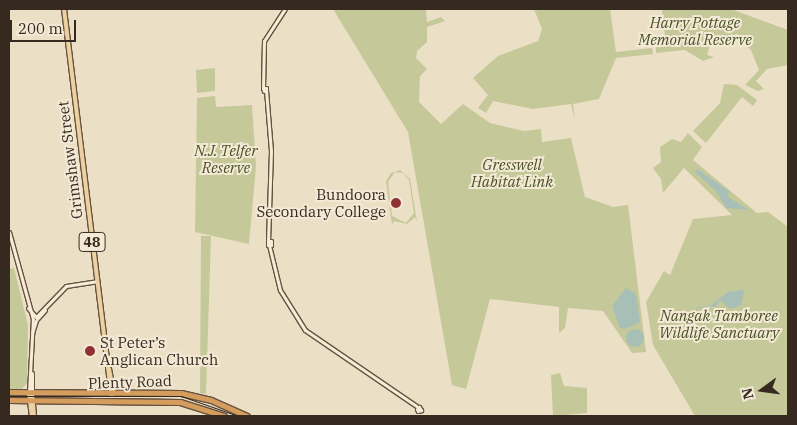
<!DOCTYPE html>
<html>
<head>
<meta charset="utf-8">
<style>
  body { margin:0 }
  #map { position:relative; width:797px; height:425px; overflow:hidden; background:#ebdfc6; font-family:"IBM Plex Serif",serif }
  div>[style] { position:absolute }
  .green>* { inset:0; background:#c5c99a }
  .water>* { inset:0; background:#a7bfb7 }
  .round { border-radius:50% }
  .stream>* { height:1px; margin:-0.5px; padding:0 0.5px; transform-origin:0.5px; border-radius:0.5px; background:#a7bfb7 }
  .roads { filter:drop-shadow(1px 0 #675240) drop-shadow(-1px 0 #675240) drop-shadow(0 1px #675240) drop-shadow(0 -1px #675240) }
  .secondary>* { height:3px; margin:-1.5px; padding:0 1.5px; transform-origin:1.5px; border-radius:1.5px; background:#f6ecd8 }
  .primary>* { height:4px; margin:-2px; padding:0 2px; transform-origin:2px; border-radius:2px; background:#ecd2a0 }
  .highway>* { height:5px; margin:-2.5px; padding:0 2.5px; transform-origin:2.5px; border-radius:2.5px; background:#d49c5d }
  .tram>* { height:1px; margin:-0.5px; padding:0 0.5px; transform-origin:0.5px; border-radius:0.5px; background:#362a20 }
  .dots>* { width:14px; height:14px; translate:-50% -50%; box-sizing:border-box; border:2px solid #f3e9d5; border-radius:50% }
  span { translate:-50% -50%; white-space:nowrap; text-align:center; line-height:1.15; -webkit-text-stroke:4px #f3e9d5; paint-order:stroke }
  .shield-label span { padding:1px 4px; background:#f3e9d5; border:1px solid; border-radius:4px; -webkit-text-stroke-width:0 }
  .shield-label { font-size:14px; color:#362a20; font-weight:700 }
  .park-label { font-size:15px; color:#485128; font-style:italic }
  .street-label { font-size:15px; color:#362a20 }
  .poi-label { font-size:15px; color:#362a20 }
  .right { translate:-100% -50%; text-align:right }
  .left { translate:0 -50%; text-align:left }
  .frame { position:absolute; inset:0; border:10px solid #362a20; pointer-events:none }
  .north { position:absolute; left:737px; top:365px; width:50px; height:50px; -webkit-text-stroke:4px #f3e9d5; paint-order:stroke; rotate:256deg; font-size:14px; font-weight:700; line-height:20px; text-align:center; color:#362a20 }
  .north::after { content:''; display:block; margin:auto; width:18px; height:22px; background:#362a20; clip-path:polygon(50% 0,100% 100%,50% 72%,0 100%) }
  .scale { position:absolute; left:10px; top:20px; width:66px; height:22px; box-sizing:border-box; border:2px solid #362a20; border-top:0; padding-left:6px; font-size:15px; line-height:18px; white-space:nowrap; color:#362a20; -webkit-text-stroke:4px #f3e9d5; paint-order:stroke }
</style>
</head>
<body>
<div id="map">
  <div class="green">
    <i style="clip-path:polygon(333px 9px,426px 9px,427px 22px,441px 17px,445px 21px,427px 27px,427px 42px,417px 51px,416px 58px,427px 69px,420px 76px,419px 102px,441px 124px,463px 104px,490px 123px,524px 131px,541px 129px,542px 142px,571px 138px,585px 197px,613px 207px,628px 205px,646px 352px,632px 353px,603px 311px,568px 308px,565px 328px,559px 333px,559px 307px,490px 299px,466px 389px,452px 385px,408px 132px)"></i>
    <i style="clip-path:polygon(534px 9px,610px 9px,616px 52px,652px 48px,653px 54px,616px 58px,599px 99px,573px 104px,575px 120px,571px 104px,533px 109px,493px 101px,486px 113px,478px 108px,488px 95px,473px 78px,498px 56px,538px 41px,542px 29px)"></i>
    <i style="clip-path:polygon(662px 9px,731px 9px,788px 30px,788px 65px,767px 69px,756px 81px,764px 89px,758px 91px,745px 85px,759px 70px,751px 50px,732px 34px,710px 45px,707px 55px,714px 57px,703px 61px,685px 50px,656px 53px,656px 47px,666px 45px)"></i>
    <i style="clip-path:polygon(215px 68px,215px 91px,197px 93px,196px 70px)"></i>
    <i style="clip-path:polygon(724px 84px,737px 85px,757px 100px,753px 106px,742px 97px,706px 143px,693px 131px,720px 103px)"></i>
    <i style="clip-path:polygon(215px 96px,216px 107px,252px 105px,256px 166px,249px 244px,195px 232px,197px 98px)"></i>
    <i style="clip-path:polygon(688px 133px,702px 147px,693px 160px,757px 213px,768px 212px,788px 227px,787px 416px,695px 416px,653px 345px,646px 302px,664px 271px,670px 275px,693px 219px,732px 215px,684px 168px,663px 193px,661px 179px,653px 168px,661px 162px,660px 147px,672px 139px,681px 142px)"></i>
    <i style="clip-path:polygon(evenodd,400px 170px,410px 179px,417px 222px,415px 217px,407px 224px,394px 221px,392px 225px,386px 181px,391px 173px,400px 170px,395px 172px,403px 173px,409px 180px,414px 213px,406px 223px,392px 216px,388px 182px,395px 172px)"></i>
    <i style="clip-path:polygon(201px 236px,211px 236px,206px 394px,200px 393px)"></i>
    <i style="clip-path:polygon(14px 268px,28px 325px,27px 383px,21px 390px,9px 389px,9px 269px)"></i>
    <i style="clip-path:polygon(560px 373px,564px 386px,587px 388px,587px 413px,553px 416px,551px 375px)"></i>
  </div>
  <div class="water">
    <i style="clip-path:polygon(697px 169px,729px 191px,728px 197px,749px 210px,726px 208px,716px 191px,695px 172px)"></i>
    <i style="clip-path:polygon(626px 288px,636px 294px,640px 322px,625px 329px,620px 328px,612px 306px)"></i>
    <i style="clip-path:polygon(744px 290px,741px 305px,730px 309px,720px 300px,716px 307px,710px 306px,728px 292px)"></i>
    <i class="round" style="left:626px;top:329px;width:18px;height:18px"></i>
  </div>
  <div class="stream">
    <i style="left:699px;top:307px;width:11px;rotate:-5deg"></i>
    <i style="left:688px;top:316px;width:12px;rotate:-42deg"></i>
  </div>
  <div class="roads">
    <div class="secondary">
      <i style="left:263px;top:88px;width:47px;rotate:-88.8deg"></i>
      <i style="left:264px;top:41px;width:38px;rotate:-57deg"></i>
      <i style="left:263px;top:88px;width:3px"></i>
      <i style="left:266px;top:88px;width:2px;rotate:90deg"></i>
      <i style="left:266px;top:90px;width:2px;rotate:153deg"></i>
      <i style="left:264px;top:91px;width:3px;rotate:-108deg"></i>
      <i style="left:266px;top:90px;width:61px;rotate:85.3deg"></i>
      <i style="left:271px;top:151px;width:90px;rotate:91.9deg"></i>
      <i style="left:9px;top:232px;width:90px;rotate:74.6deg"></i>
      <i style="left:268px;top:241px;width:3px"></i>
      <i style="left:271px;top:241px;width:4px;rotate:90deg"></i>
      <i style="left:271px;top:245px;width:3px;rotate:180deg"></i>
      <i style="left:268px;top:245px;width:4px;rotate:-90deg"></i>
      <i style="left:269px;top:245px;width:46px;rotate:76.3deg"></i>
      <i style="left:280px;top:290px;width:47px;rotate:58deg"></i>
      <i style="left:305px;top:330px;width:137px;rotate:34.3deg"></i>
      <i style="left:28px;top:308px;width:12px;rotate:48deg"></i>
      <i style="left:36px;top:317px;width:43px;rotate:-45.9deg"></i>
      <i style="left:66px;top:286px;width:31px;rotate:-9deg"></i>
      <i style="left:37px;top:319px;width:12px;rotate:-48deg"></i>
      <i style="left:32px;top:333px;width:13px;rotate:-72deg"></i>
      <i style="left:32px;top:373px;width:19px;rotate:90deg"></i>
      <i style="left:29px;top:392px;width:73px;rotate:-86.9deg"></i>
      <i style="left:419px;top:407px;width:4px;rotate:56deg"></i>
      <i style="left:421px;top:410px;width:3px;rotate:162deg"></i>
      <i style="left:418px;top:411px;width:2px;rotate:-117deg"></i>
      <i style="left:417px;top:409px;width:3px;rotate:-45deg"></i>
    </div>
    <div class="primary">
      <i style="left:64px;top:9px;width:388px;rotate:83deg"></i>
      <i style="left:109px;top:369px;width:25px;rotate:79deg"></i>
      <i style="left:29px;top:393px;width:23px;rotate:83deg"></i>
      <i style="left:32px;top:393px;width:23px;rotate:85deg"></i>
    </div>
    <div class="highway">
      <i style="left:9px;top:392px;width:172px;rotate:0.3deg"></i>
      <i style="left:181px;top:393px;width:31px;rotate:13deg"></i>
      <i style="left:211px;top:400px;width:39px;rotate:24deg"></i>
      <i style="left:9px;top:400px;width:171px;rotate:0.7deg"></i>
      <i style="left:180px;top:402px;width:46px;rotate:17.7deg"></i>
    </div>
  </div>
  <div class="tram">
    <i style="left:9px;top:396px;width:172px"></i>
    <i style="left:181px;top:396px;width:60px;rotate:19.3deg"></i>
  </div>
  <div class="dots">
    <i style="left:396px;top:203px;background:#903135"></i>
    <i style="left:90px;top:351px;background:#903135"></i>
  </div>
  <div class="shield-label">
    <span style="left:92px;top:242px">48</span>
  </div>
  <div class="park-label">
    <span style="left:695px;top:31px">Harry Pottage<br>Memorial Reserve</span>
    <span style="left:226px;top:159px">N.J. Telfer<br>Reserve</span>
    <span style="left:512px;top:173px">Gresswell<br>Habitat Link</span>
    <span style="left:719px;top:324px">Nangak Tamboree<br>Wildlife Sanctuary</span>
  </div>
  <div class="street-label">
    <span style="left:70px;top:160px;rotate:-97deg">Grimshaw Street</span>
    <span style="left:130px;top:382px;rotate:-2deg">Plenty Road</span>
  </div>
  <div class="poi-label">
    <span class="right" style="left:386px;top:203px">Bundoora<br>Secondary College</span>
    <span class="left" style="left:100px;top:351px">St Peter’s<br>Anglican Church</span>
  </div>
  <div class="frame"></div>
  <div class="north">N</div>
  <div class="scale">200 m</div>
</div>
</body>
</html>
